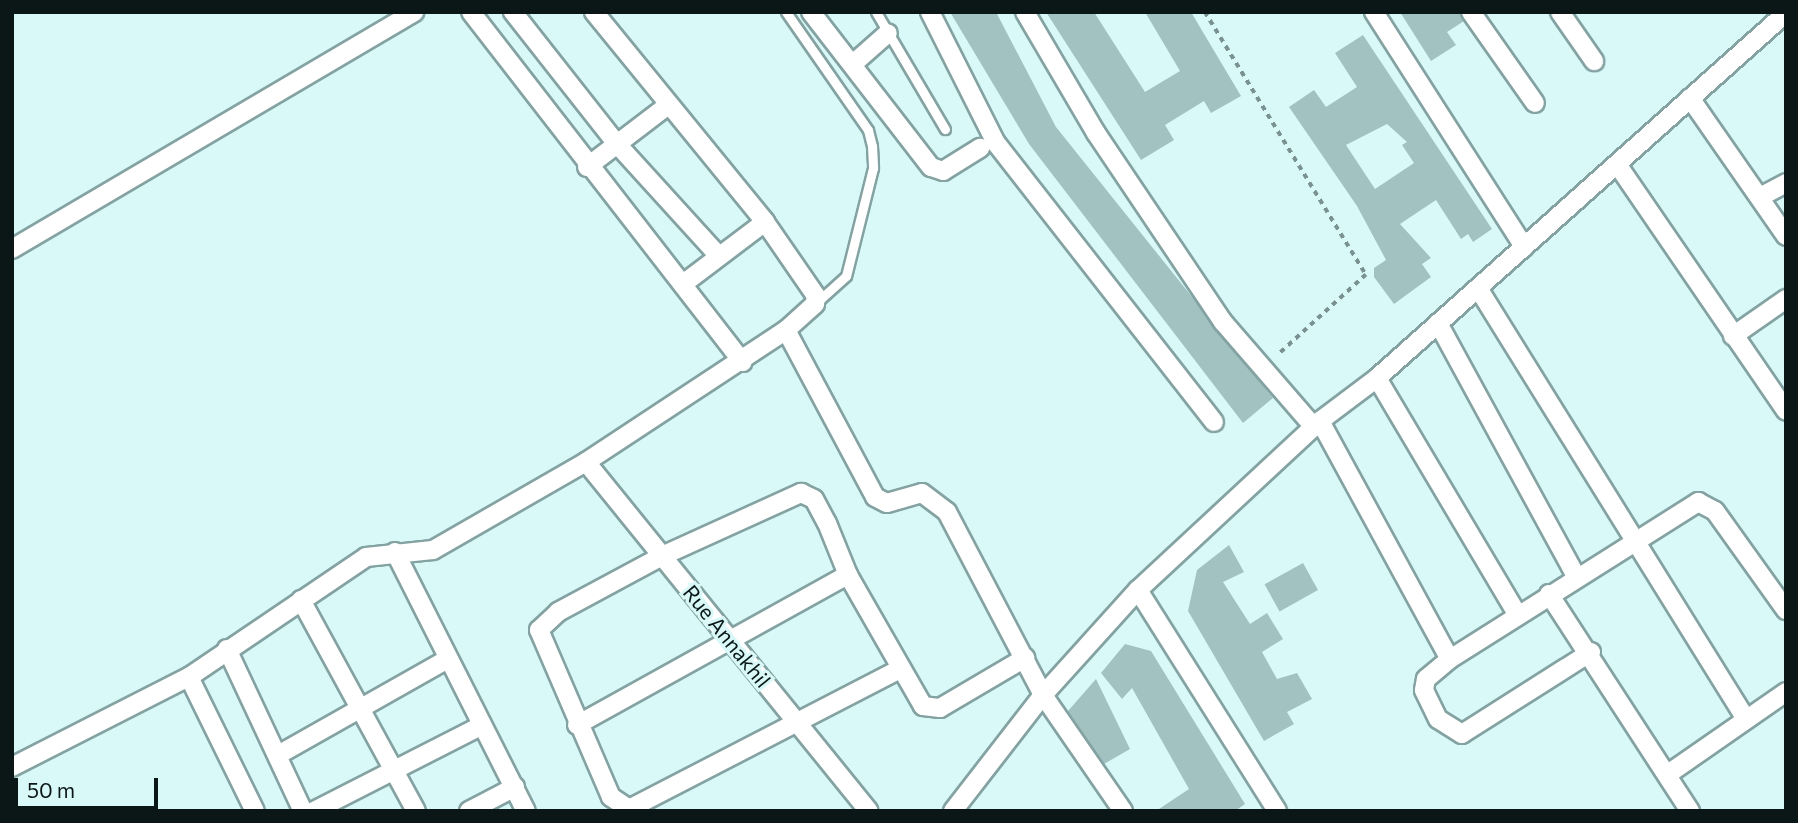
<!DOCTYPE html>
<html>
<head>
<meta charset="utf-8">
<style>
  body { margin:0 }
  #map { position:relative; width:1798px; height:823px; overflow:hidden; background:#d9f9f9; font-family:Commissioner,sans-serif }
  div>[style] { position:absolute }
  .building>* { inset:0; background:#a2c1c1; transform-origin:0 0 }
  .path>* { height:3.5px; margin-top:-1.75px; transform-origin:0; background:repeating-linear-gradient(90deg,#7a9191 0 5px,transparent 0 10px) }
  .roads { filter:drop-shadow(2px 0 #84a2a2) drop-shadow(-2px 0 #84a2a2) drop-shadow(0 2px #84a2a2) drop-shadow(0 -2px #84a2a2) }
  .lane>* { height:9px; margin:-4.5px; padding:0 4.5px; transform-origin:4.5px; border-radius:4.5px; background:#fff }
  .street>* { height:18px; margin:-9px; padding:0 9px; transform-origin:9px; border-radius:9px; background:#fff }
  span { translate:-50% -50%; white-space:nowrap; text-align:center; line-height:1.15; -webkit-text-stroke:6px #d9f9f9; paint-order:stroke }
  .street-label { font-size:21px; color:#0b1717 }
  .frame { position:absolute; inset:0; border:14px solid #0b1717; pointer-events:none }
  .scale { position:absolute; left:14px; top:778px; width:144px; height:32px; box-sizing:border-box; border:4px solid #0b1717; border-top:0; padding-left:9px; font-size:21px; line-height:24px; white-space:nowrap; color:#0b1717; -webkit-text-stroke:5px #d9f9f9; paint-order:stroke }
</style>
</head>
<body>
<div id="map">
  <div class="building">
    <i style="clip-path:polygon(950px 12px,996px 12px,1056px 127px,1273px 398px,1243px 423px,1029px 144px)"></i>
    <i style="clip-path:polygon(1046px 12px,1094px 12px,1145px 92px,1180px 71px,1145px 12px,1191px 12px,1241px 96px,1211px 113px,1204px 101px,1165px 125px,1174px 140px,1141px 160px)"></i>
    <i style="clip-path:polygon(1400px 12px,1460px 12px,1464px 21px,1447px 32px,1456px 45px,1431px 61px)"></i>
    <i style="clip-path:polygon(evenodd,1363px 35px,1492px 229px,1473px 242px,1468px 234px,1461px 239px,1436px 200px,1400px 224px,1431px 258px,1422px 264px,1431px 277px,1394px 304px,1374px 277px,1374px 268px,1386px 260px,1357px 206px,1289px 107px,1314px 90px,1326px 107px,1357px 87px,1335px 53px,1363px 35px,1387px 124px,1407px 142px,1402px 145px,1414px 163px,1375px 189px,1346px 145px,1387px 124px)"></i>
    <i style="clip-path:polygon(1229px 545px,1244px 572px,1223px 582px,1250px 624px,1267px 613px,1283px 639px,1262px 652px,1277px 679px,1297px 673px,1312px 699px,1287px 712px,1294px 724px,1264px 741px,1188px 611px,1197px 570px)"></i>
    <i style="left:1303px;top:563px;width:31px;height:44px;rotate:61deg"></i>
    <i style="clip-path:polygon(1125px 644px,1151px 651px,1245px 804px,1235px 811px,1156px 811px,1189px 789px,1132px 688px,1122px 699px,1101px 673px)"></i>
    <i style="clip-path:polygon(1096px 679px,1130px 749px,1104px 764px,1068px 711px)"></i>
  </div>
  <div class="path">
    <i style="left:1205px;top:12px;width:308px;rotate:58.5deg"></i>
    <i style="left:1366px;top:275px;width:120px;rotate:137.7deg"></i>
  </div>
  <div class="roads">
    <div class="lane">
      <i style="left:786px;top:12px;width:144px;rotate:55.2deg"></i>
      <i style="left:868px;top:130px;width:16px;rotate:76deg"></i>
      <i style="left:872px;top:146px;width:22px;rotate:87deg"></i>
      <i style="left:873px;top:168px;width:111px;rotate:104deg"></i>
      <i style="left:846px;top:276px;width:40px;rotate:138deg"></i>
      <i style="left:876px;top:12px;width:136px;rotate:59.5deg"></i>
    </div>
    <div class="street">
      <i style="left:471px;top:12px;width:443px;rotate:52.2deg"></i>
      <i style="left:513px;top:12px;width:168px;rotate:51.8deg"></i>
      <i style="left:617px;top:144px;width:151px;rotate:47.7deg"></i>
      <i style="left:594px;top:12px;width:271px;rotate:50.8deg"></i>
      <i style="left:765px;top:222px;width:90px;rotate:55.4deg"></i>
      <i style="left:816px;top:296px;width:8px;rotate:97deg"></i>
      <i style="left:815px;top:304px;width:39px;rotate:138deg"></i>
      <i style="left:811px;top:12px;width:196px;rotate:52.3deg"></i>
      <i style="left:931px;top:167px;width:13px;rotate:18deg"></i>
      <i style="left:943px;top:171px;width:44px;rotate:-31.9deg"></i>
      <i style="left:930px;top:12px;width:147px;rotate:63.3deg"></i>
      <i style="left:996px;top:143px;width:354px;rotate:52deg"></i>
      <i style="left:1025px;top:12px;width:140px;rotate:59.6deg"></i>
      <i style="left:1096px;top:133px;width:228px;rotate:56.1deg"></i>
      <i style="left:1223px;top:322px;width:139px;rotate:49.1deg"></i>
      <i style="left:1374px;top:12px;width:279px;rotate:57.4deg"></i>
      <i style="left:1471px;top:12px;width:111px;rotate:54.9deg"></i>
      <i style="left:1560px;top:12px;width:60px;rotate:55.2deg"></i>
      <i style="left:854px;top:63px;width:45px;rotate:-41.4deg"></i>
      <i style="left:1690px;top:98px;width:168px;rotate:55.2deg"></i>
      <i style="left:1617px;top:164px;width:299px;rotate:55.6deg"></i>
      <i style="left:587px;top:167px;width:102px;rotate:-37.4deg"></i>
      <i style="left:1760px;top:197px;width:30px;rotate:-28deg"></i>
      <i style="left:12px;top:249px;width:467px;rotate:-30.5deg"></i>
      <i style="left:683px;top:284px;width:103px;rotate:-37.1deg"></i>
      <i style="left:1478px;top:288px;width:508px;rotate:58.13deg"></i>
      <i style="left:1438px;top:323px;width:290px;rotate:61.4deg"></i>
      <i style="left:1733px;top:336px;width:65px;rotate:-34.9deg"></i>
      <i style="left:1377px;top:378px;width:274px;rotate:59.3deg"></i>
      <i style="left:1320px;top:421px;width:271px;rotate:61.4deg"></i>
      <i style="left:586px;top:462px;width:449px;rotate:51deg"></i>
      <i style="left:395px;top:552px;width:290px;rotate:63.2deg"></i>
      <i style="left:1138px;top:590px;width:261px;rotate:57.8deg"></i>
      <i style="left:1549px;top:594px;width:259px;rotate:57deg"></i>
      <i style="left:301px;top:600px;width:240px;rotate:61.4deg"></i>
      <i style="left:227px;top:649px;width:179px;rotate:64.9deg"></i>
      <i style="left:1591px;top:652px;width:153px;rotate:147.6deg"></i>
      <i style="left:1462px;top:734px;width:28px;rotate:-148deg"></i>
      <i style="left:1438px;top:719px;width:32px;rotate:-116deg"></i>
      <i style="left:1424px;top:690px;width:11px;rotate:-80deg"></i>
      <i style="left:1426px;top:679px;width:31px;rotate:-40deg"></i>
      <i style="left:1450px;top:659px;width:294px;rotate:-32.3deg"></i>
      <i style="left:1698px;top:502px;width:19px;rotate:28deg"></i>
      <i style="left:1715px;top:511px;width:122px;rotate:54.4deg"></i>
      <i style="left:900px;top:669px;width:305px;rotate:152.7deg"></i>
      <i style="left:629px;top:809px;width:22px;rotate:-146deg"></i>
      <i style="left:611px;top:797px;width:182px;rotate:-113.3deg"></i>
      <i style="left:539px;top:630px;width:26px;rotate:-43deg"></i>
      <i style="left:558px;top:612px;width:118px;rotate:-28.3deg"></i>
      <i style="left:662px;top:556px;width:153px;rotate:-24.4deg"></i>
      <i style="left:801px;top:493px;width:14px;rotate:25deg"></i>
      <i style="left:814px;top:499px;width:27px;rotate:62deg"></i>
      <i style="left:827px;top:523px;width:56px;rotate:68deg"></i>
      <i style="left:848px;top:575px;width:151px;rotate:60.2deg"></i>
      <i style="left:923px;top:706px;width:17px;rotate:7deg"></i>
      <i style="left:940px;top:708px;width:99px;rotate:-30.5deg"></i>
      <i style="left:189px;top:677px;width:149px;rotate:63.8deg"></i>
      <i style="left:577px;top:725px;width:310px;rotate:-29deg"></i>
      <i style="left:278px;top:755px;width:193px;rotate:-29.5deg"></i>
      <i style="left:12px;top:767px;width:199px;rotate:-27deg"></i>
      <i style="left:189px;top:677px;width:214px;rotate:-34.1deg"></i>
      <i style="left:366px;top:557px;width:67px;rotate:-6deg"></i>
      <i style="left:433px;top:550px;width:177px;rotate:-29.9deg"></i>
      <i style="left:586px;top:462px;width:240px;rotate:-33.4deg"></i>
      <i style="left:786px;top:330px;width:189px;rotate:61.9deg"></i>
      <i style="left:875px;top:497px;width:13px;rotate:27deg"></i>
      <i style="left:887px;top:503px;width:36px;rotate:-16deg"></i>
      <i style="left:922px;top:493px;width:31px;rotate:37deg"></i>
      <i style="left:947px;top:512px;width:207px;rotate:62.3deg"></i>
      <i style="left:1043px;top:695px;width:141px;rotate:55.4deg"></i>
      <i style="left:1671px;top:772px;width:140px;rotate:-34.8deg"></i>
      <i style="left:314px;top:811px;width:187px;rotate:-27deg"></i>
      <i style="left:469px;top:811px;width:52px;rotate:-27.6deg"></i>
      <i style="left:953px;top:811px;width:147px;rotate:-52.2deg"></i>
      <i style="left:1043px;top:695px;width:142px;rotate:-47.9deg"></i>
      <i style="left:1138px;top:590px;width:248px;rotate:-42.9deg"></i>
      <i style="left:1320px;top:421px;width:71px;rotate:-37deg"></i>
      <i style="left:1377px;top:378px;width:548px;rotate:-41.75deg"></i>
    </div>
  </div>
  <div class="street-label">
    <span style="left:727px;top:636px;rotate:51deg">Rue Annakhil</span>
  </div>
  <div class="frame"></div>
  <div class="scale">50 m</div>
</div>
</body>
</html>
